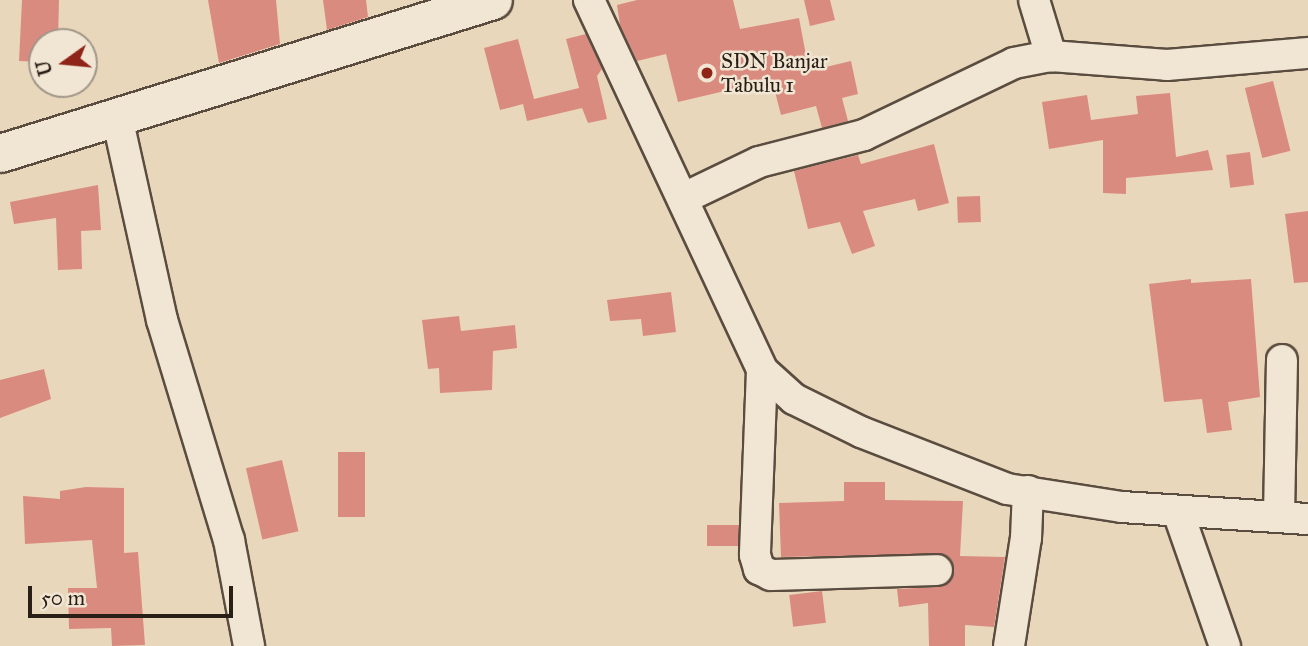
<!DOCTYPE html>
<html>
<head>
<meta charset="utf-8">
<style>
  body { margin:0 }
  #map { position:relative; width:1308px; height:646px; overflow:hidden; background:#e9d7bb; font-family:"IM FELL Great Primer",serif }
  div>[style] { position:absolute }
  .building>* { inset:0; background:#da8b7f; transform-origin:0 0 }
  .roads { filter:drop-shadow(2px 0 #5a4d40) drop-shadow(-2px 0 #5a4d40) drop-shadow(0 2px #5a4d40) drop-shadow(0 -2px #5a4d40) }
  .minor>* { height:30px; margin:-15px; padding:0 15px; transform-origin:15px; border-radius:15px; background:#f1e5d3 }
  .tertiary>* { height:37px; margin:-18.5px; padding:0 18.5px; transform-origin:18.5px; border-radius:18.5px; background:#f1e5d3 }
  .dots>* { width:19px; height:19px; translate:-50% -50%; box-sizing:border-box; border:4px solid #f1e5d3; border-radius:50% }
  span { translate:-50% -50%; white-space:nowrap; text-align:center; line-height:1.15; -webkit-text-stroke:5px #f1e5d3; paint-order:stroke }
  .poi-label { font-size:21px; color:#2a1f17 }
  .left { translate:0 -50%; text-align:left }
  .north { position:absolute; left:28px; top:28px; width:70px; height:70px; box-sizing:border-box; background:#f1e5d3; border:2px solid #a19688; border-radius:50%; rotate:255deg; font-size:19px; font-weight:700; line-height:28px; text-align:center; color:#2a1f17 }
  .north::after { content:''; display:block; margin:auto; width:24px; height:32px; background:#8f2418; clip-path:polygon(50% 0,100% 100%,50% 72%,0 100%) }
  .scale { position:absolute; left:28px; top:586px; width:205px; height:32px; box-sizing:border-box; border:4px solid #2a1f17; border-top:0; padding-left:9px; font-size:21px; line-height:24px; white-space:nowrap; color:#2a1f17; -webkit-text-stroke:5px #f1e5d3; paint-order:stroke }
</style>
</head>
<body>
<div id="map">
  <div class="building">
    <i style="clip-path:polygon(22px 0,59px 0,58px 42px,42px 42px,42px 62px,19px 61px)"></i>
    <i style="clip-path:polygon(208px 0,276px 0,280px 44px,219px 63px)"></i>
    <i style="clip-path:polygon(323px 0,366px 0,368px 17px,327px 30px)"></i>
    <i style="clip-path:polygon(637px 0,733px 0,740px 29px,799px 18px,809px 71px,851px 61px,858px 94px,842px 98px,848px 121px,822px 128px,816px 106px,781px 115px,772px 80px,678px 102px,666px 54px,637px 61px,620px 25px,617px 5px)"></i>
    <i style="clip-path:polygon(804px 0,830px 0,835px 20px,810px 26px)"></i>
    <i style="clip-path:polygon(586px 34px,602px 69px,597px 76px,607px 119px,588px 123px,582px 108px,527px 121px,523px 104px,500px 110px,484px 48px,518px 39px,534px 99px,579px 88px,566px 39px)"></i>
    <i style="left:1273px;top:81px;width:72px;height:29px;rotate:76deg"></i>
    <i style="clip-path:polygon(1170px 93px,1176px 157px,1208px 150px,1213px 170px,1126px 178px,1126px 194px,1103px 193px,1103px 140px,1049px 149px,1042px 102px,1087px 95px,1091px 120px,1138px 114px,1136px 96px)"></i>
    <i style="clip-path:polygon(934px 144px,949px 203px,918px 211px,915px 199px,863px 211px,875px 246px,852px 254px,840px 222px,808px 229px,794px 171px,858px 155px,861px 164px)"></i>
    <i style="left:1250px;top:152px;width:33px;height:24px;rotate:83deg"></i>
    <i style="clip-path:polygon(98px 185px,101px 230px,81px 231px,82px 269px,58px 270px,56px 218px,14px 224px,10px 202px)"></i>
    <i style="left:980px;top:196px;width:26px;height:23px;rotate:88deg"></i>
    <i style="clip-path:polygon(1308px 211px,1308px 282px,1294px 283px,1285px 214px)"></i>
    <i style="clip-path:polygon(1191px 279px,1191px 283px,1251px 279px,1260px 397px,1228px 402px,1232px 430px,1207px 433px,1202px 399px,1164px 402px,1149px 284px)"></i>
    <i style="clip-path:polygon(671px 292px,676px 332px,643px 336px,641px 319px,610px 321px,607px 300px)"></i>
    <i style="clip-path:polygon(459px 316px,461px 331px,515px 325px,517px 348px,493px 351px,492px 390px,440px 393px,439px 368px,428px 369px,422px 320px)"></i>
    <i style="clip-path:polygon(44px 369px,51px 399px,0 418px,0 380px)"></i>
    <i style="left:338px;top:452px;width:27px;height:65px"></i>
    <i style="left:282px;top:460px;width:73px;height:37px;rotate:77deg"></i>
    <i style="clip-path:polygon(844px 482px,885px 482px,885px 500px,963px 501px,960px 556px,1005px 557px,994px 627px,965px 625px,965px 646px,929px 646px,928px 603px,899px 607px,897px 589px,938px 587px,952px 579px,952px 561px,945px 554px,781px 557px,779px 503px,844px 501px)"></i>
    <i style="clip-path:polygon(86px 487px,124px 488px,124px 553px,138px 552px,145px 645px,112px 646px,111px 628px,69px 629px,68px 588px,97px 588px,92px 540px,25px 544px,23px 496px,60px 499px,60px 491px)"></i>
    <i style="left:707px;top:525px;width:32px;height:21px"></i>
    <i style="left:822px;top:591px;width:32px;height:33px;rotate:83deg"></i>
  </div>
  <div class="roads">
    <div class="minor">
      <i style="left:589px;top:0;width:408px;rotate:64.9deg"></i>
      <i style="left:762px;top:370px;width:185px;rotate:92.2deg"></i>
      <i style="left:755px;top:555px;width:15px;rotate:74deg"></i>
      <i style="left:759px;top:569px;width:13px;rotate:27deg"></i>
      <i style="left:771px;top:575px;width:166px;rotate:-1.7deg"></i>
      <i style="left:1034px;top:0;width:59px;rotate:73.1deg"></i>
      <i style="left:117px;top:117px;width:208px;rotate:77.5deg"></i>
      <i style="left:162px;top:320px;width:230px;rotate:73.1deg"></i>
      <i style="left:229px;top:540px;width:108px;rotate:79.3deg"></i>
      <i style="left:684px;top:198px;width:83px;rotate:-25.6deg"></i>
      <i style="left:759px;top:162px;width:108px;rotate:-14.4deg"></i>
      <i style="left:864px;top:135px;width:166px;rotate:-25.6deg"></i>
      <i style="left:1014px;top:63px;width:38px;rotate:-11deg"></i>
      <i style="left:1051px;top:56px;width:116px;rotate:4.4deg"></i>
      <i style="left:1167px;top:65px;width:142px;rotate:-4.9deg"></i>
      <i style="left:762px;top:370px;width:43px;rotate:42.2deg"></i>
      <i style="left:794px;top:399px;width:75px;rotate:26.2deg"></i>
      <i style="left:861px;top:432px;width:157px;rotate:21.3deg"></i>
      <i style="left:1007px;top:489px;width:116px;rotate:8.9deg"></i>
      <i style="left:1122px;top:507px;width:186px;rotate:3.7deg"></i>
      <i style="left:1178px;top:512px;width:142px;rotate:70.7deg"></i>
      <i style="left:1279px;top:516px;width:156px;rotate:-88.9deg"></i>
      <i style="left:1009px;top:646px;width:109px;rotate:-81.1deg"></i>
      <i style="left:1026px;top:538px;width:47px;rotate:-87.6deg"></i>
    </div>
    <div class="tertiary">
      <i style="left:0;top:153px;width:516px;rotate:-17.24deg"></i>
    </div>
  </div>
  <div class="dots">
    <i style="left:707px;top:73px;background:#8f2418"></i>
  </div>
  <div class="poi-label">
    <span class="left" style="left:721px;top:73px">SDN Banjar<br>Tabulu 1</span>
  </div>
  <div class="north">U</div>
  <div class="scale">50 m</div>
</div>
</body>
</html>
